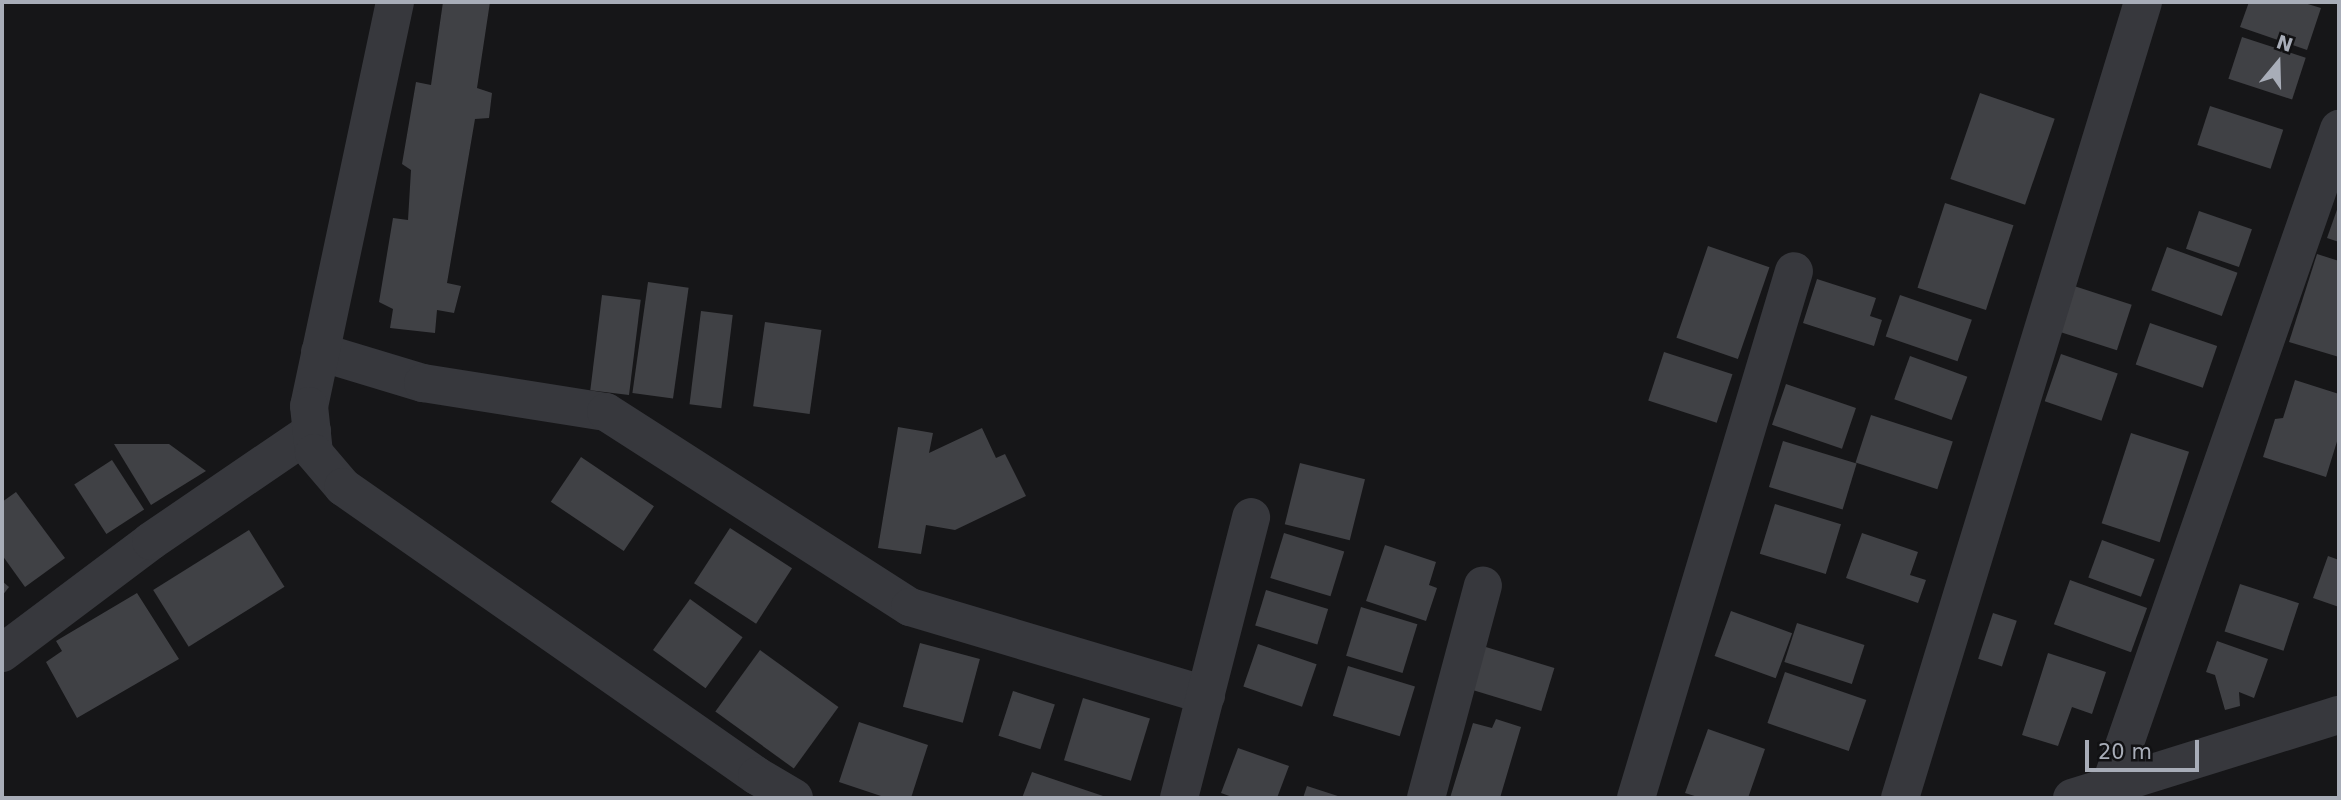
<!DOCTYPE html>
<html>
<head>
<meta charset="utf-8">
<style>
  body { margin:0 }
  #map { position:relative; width:2341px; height:800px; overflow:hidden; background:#161618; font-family:"DejaVu Sans",sans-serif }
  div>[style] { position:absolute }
  .building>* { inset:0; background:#404145; transform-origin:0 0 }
  .minor>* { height:38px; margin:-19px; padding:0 19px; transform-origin:19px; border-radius:19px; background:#37383d }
  .tertiary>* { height:38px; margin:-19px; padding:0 19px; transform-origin:19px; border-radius:19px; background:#37383d }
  span { translate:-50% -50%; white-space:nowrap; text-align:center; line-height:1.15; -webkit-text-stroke:5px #111113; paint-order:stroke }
  .frame { position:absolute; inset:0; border:4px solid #a8adb8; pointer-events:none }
  .north { position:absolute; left:2243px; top:28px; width:70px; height:70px; -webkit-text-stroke:5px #111113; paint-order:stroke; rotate:19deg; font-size:19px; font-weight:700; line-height:28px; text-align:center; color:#a8adb8 }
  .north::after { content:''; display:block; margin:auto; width:24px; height:32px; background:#a8adb8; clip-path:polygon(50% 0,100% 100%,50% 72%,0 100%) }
  .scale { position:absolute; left:2085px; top:740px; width:114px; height:32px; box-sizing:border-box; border:4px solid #a8adb8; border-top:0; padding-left:9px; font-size:21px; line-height:24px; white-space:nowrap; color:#a8adb8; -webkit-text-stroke:5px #111113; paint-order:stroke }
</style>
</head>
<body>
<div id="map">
  <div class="building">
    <i style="clip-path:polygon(443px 2px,490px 2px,477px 88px,492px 93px,489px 118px,475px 119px,447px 283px,461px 286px,454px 313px,437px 310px,435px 333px,390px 328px,393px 309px,379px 302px,393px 218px,408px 220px,411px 170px,402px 164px,416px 82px,431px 85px)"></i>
    <i style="clip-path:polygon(2249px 2px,2301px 2px,2321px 8px,2307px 50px,2240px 27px)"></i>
    <i style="left:2242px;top:37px;width:67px;height:44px;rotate:18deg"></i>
    <i style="left:1980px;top:93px;width:79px;height:91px;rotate:19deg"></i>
    <i style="left:2210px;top:106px;width:77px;height:41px;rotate:18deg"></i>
    <i style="left:1945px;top:203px;width:72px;height:89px;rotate:18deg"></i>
    <i style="clip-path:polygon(2339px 204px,2339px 242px,2327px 238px)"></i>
    <i style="left:2199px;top:211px;width:56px;height:40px;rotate:19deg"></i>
    <i style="left:1708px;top:246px;width:65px;height:97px;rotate:19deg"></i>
    <i style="left:2167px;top:247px;width:75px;height:46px;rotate:20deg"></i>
    <i style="clip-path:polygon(2317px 254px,2339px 261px,2339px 357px,2289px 342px)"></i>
    <i style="clip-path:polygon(1817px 279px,1876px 298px,1870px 316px,1882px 320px,1874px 346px,1803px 323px)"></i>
    <i style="left:648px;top:282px;width:41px;height:112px;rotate:8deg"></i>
    <i style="left:2068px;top:284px;width:67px;height:48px;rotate:18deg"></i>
    <i style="left:602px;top:295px;width:39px;height:96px;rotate:7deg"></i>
    <i style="left:1900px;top:295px;width:76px;height:44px;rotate:19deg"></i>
    <i style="left:701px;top:311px;width:32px;height:94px;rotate:7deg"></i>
    <i style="left:765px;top:322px;width:57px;height:85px;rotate:8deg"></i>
    <i style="left:2150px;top:323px;width:71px;height:44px;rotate:19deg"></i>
    <i style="left:1664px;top:352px;width:72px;height:51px;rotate:18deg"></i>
    <i style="left:2061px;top:354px;width:60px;height:50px;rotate:19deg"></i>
    <i style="left:1910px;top:356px;width:61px;height:46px;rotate:20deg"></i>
    <i style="clip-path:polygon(2295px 380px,2339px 394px,2339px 435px,2326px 477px,2263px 457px,2275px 419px,2283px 418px)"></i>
    <i style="left:1786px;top:384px;width:74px;height:43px;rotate:19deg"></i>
    <i style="left:1871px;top:415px;width:86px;height:50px;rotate:18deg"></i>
    <i style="clip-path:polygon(898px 427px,933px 433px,929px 453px,982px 428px,996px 458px,1005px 454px,1026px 496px,955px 530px,926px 525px,921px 554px,878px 548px)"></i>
    <i style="left:2131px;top:433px;width:61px;height:95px;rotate:18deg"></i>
    <i style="left:1783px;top:441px;width:77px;height:48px;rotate:17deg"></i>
    <i style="clip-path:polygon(114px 444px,169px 444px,206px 471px,151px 505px)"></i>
    <i style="left:581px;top:457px;width:88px;height:54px;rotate:34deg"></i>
    <i style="left:112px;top:460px;width:59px;height:45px;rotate:57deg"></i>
    <i style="left:1300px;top:463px;width:67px;height:63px;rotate:14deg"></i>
    <i style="clip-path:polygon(16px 492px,65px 558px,25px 587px,2px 555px,2px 502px)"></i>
    <i style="left:1775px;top:504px;width:69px;height:52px;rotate:17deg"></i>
    <i style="left:730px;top:528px;width:74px;height:66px;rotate:33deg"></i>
    <i style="left:249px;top:530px;width:67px;height:113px;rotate:58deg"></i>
    <i style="left:1284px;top:533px;width:63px;height:47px;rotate:17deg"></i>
    <i style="clip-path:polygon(1862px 533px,1918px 552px,1910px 575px,1926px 580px,1918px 603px,1846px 578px)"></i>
    <i style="left:2102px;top:540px;width:56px;height:40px;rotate:20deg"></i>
    <i style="clip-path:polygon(1385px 545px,1436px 562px,1429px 585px,1437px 588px,1426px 621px,1366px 601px)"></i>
    <i style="clip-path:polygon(2328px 556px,2339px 560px,2339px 607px,2313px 598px)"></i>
    <i style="left:2070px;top:580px;width:82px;height:47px;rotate:20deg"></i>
    <i style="clip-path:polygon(2px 581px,9px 587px,2px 596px)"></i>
    <i style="left:2240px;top:584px;width:62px;height:50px;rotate:18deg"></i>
    <i style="left:1266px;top:590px;width:65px;height:37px;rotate:17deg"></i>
    <i style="clip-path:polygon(137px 593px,179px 659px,77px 718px,46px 662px,62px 651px,56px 641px)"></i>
    <i style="left:690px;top:599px;width:65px;height:63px;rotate:36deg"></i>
    <i style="left:1361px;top:607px;width:59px;height:51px;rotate:17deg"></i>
    <i style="left:1731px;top:611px;width:65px;height:48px;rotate:20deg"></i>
    <i style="left:1993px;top:613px;width:25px;height:48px;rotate:18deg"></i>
    <i style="left:1797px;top:623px;width:71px;height:41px;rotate:18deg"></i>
    <i style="clip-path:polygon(2217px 641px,2268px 659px,2254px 698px,2239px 692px,2240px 706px,2225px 710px,2215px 675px,2206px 672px)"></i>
    <i style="left:920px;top:643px;width:62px;height:66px;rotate:15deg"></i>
    <i style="left:1258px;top:644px;width:62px;height:45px;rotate:19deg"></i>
    <i style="left:1476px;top:644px;width:82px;height:45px;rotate:17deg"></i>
    <i style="left:760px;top:650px;width:97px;height:76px;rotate:36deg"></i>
    <i style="clip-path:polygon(2048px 653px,2106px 672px,2092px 714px,2072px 707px,2058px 746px,2022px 735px)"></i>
    <i style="left:1348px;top:666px;width:70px;height:52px;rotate:17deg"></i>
    <i style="left:1785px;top:672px;width:86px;height:54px;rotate:19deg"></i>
    <i style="left:1013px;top:691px;width:44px;height:47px;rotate:18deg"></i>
    <i style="left:1083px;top:698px;width:70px;height:65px;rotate:17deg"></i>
    <i style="clip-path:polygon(1496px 719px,1521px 727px,1500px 798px,1450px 798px,1473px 723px,1492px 728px)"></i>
    <i style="clip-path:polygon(859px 722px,928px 745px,911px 798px,887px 798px,839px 782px)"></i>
    <i style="clip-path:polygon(1708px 729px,1765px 749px,1748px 798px,1701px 798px,1685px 793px)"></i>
    <i style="clip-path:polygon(1238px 748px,1289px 766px,1277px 798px,1235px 798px,1221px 793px)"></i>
    <i style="clip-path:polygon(1032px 772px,1109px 798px,1022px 798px)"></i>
    <i style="clip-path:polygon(1307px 786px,1344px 798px,1303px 798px)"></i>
  </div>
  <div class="minor">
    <i style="left:320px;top:352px;width:108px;rotate:16.8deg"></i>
    <i style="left:423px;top:383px;width:185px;rotate:9deg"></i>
    <i style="left:606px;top:412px;width:361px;rotate:32.7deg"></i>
    <i style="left:910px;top:607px;width:309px;rotate:16.6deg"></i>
    <i style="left:2px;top:653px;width:186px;rotate:-36.9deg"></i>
    <i style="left:151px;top:541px;width:195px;rotate:-34.3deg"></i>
    <i style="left:2110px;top:786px;width:696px;rotate:-70.78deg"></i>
    <i style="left:1179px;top:798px;width:290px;rotate:-75.6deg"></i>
    <i style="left:1426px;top:798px;width:220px;rotate:-75deg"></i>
    <i style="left:1636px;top:798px;width:550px;rotate:-73.31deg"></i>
    <i style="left:1900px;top:798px;width:832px;rotate:-73.02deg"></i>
  </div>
  <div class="tertiary">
    <i style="left:395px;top:2px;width:413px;rotate:102deg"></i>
    <i style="left:309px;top:406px;width:47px;rotate:83.9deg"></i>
    <i style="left:314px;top:453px;width:45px;rotate:49.5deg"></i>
    <i style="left:343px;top:487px;width:505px;rotate:34.92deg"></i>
    <i style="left:757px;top:776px;width:43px;rotate:30.7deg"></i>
    <i style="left:2072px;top:798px;width:280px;rotate:-17.3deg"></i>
  </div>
  <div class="frame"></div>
  <div class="north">N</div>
  <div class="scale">20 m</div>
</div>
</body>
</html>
